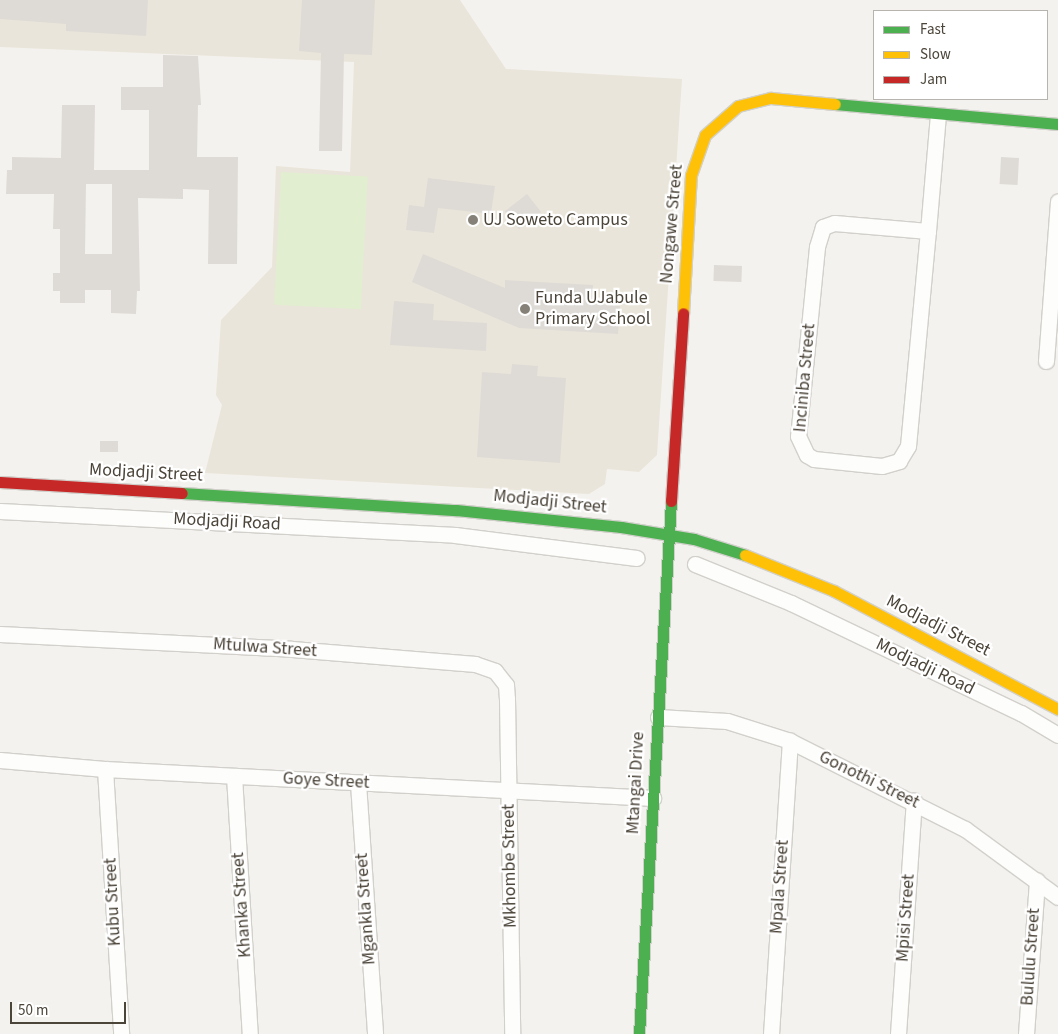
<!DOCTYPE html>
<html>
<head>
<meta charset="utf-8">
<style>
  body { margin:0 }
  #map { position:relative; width:1058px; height:1034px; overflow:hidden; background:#f4f2ee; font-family:"Source Sans 3",sans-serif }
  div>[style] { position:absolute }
  .education>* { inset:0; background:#eae5da }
  .green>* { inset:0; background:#e1eecf; transform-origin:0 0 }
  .building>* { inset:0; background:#dedbd6; transform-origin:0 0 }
  .roads { filter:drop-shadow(1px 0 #d2d0cb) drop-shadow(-1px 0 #d2d0cb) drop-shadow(0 1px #d2d0cb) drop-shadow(0 -1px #d2d0cb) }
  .street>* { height:15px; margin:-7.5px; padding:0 7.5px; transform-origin:7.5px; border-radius:7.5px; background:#fdfdfc }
  .fast>* { height:11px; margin:-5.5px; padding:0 5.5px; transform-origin:5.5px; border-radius:5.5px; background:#4caf50 }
  .slow>* { height:11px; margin:-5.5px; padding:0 5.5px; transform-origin:5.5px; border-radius:5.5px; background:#ffc107 }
  .jam>* { height:11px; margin:-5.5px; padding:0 5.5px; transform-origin:5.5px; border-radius:5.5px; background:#c62828 }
  .dots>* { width:14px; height:14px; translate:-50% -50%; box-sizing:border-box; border:2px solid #fff; border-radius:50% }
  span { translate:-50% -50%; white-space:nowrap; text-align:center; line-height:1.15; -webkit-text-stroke:4.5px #fff; paint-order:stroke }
  .poi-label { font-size:18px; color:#4b4439 }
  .left { translate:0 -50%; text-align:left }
  .street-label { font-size:18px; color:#4b4439 }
  .legend { position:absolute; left:873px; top:10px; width:175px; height:90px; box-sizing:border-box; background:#fff; border:1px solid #b7b4b0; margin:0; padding:6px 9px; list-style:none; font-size:15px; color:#4b4439 }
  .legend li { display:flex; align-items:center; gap:10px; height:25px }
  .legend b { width:25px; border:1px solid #b7b4b0 }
  .scale { position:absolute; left:10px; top:1002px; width:116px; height:22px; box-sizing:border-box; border:2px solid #4b4439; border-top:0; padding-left:6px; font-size:15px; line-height:18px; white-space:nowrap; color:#4b4439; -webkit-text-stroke:4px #fff; paint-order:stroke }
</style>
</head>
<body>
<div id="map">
  <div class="education">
    <i style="clip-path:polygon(0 0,460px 0,506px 69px,682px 79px,657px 455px,639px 472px,607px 469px,605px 484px,589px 494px,205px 473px,222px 405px,216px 395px,221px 320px,272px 267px,276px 166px,350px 172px,354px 62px,0 47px)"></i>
  </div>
  <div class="green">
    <i style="left:281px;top:172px;width:87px;height:133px;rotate:3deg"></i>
  </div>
  <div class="building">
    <i style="clip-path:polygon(0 0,148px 0,146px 36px,66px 31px,66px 24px,0 19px)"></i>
    <i style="clip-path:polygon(302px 0,375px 0,372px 55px,344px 54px,342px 151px,319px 151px,321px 53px,299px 51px)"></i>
    <i style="clip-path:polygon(evenodd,163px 55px,198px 56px,201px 105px,198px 105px,197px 157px,238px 157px,237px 264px,208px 264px,209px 190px,183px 189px,183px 199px,138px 198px,140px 291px,137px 291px,136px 314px,111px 313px,111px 290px,85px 290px,85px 303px,60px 303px,60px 291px,53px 291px,53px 273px,60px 273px,60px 229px,53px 229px,54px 194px,6px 194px,7px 170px,12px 170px,12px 157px,61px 158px,62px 105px,95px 105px,94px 170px,149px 170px,149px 110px,121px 110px,121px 87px,163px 87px,163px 55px,86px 184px,112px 184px,112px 254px,85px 254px,86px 184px)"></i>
    <i style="left:1001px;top:157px;width:18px;height:27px;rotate:3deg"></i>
    <i style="clip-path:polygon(428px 178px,495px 186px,491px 214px,438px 208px,434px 233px,406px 230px,409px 205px,424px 207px)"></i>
    <i style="left:527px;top:194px;width:23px;height:28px;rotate:52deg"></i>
    <i style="clip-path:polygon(423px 254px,505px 288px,505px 280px,593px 285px,592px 304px,620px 306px,618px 334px,519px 328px,412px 282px)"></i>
    <i style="left:714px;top:265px;width:28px;height:16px;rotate:2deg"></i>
    <i style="clip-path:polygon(394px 301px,434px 304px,433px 320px,487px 323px,486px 351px,390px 345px)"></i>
    <i style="clip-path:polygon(512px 364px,538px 366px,537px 376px,566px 378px,560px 463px,477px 457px,482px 372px,511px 374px)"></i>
    <i style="left:100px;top:441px;width:18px;height:11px"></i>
  </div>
  <div class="roads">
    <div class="street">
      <i style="left:928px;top:231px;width:94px;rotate:-175.1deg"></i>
      <i style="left:834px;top:223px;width:12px;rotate:160deg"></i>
      <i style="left:823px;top:227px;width:21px;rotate:107deg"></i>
      <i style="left:817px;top:247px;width:190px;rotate:95.7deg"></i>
      <i style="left:798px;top:436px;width:21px;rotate:65deg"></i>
      <i style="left:807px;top:455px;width:8px;rotate:30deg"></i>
      <i style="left:814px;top:459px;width:68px;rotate:5.9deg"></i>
      <i style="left:882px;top:466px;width:18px;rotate:-16deg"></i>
      <i style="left:899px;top:461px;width:17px;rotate:-59deg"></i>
      <i style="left:908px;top:446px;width:216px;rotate:-84.7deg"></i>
      <i style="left:928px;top:231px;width:116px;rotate:-85.1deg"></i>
      <i style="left:1046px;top:361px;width:160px;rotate:-85.7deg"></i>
      <i style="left:0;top:511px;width:456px;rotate:3deg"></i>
      <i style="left:455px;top:535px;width:183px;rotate:7.2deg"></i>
      <i style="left:695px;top:564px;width:104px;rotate:22.1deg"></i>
      <i style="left:791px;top:603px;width:255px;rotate:25.6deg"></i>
      <i style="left:1021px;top:713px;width:43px;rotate:30.7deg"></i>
      <i style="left:0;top:634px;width:292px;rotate:2.9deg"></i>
      <i style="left:292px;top:649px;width:184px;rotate:4.7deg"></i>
      <i style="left:475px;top:664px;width:21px;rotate:19deg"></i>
      <i style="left:495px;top:671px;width:18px;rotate:52deg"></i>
      <i style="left:506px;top:685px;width:14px;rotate:86deg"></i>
      <i style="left:507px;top:699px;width:335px;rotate:89.1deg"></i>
      <i style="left:658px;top:717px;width:69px;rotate:3.3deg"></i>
      <i style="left:727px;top:721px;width:66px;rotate:17.6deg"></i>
      <i style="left:790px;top:741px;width:196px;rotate:26.7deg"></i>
      <i style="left:965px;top:829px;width:115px;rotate:36.2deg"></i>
      <i style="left:0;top:760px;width:105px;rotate:4.9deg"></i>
      <i style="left:105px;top:769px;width:549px;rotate:3.03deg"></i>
      <i style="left:105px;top:769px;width:265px;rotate:86.5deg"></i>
      <i style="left:234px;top:776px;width:258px;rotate:86.5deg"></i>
      <i style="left:358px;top:783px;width:252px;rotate:86.1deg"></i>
      <i style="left:771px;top:1034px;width:294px;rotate:-86.3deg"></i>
      <i style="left:898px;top:1034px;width:234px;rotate:-86.1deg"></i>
      <i style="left:1026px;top:1034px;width:154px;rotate:-85.9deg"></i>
    </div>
    <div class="fast">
      <i style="left:835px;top:104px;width:224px;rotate:5.1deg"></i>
      <i style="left:182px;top:493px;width:275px;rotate:3.6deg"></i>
      <i style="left:456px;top:510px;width:166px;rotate:5.9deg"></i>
      <i style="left:621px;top:527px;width:74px;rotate:9.3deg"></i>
      <i style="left:694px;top:539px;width:53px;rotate:17.4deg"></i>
      <i style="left:639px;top:1034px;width:534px;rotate:-86.56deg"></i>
    </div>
    <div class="slow">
      <i style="left:683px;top:313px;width:138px;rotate:-86.7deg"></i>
      <i style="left:691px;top:175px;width:42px;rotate:-70.7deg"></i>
      <i style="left:705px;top:135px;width:44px;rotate:-41.3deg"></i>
      <i style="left:738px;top:106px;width:34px;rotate:-14deg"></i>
      <i style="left:771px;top:98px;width:64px;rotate:5.4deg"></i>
      <i style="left:745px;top:555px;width:96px;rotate:22deg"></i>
      <i style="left:834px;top:591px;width:253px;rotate:27.8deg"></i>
    </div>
    <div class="jam">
      <i style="left:0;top:482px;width:182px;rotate:3.5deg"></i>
      <i style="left:671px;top:501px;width:188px;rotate:-86.3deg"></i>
    </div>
  </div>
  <div class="dots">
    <i style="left:473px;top:220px;background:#868178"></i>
    <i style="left:525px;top:309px;background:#868178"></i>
  </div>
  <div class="poi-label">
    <span class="left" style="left:483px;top:220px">UJ Soweto Campus</span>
    <span class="left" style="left:535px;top:309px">Funda UJabule<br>Primary School</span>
  </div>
  <div class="street-label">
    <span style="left:672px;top:224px;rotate:-85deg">Nongawe Street</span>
    <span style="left:805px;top:378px;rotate:-85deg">Inciniba Street</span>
    <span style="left:146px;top:473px;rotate:3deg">Modjadji Street</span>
    <span style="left:550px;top:502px;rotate:6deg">Modjadji Street</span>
    <span style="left:227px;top:522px;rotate:3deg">Modjadji Road</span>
    <span style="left:938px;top:626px;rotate:27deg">Modjadji Street</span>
    <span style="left:265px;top:648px;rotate:4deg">Mtulwa Street</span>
    <span style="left:925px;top:667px;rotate:26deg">Modjadji Road</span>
    <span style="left:869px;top:780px;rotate:26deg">Gonothi Street</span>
    <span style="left:326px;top:781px;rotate:3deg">Goye Street</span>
    <span style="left:636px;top:783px;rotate:-87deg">Mtangai Drive</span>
    <span style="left:510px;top:866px;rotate:-91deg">Mkhombe Street</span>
    <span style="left:780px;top:887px;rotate:-86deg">Mpala Street</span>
    <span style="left:113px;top:902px;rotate:-93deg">Kubu Street</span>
    <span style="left:242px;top:905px;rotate:-94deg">Khanka Street</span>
    <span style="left:366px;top:909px;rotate:-94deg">Mgankla Street</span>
    <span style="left:906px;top:918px;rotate:-86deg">Mpisi Street</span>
    <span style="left:1031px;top:957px;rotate:-86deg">Bululu Street</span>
  </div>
  <ul class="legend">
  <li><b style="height:6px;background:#4caf50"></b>Fast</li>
  <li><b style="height:6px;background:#ffc107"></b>Slow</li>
  <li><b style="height:6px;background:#c62828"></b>Jam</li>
  </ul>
  <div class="scale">50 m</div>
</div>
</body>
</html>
